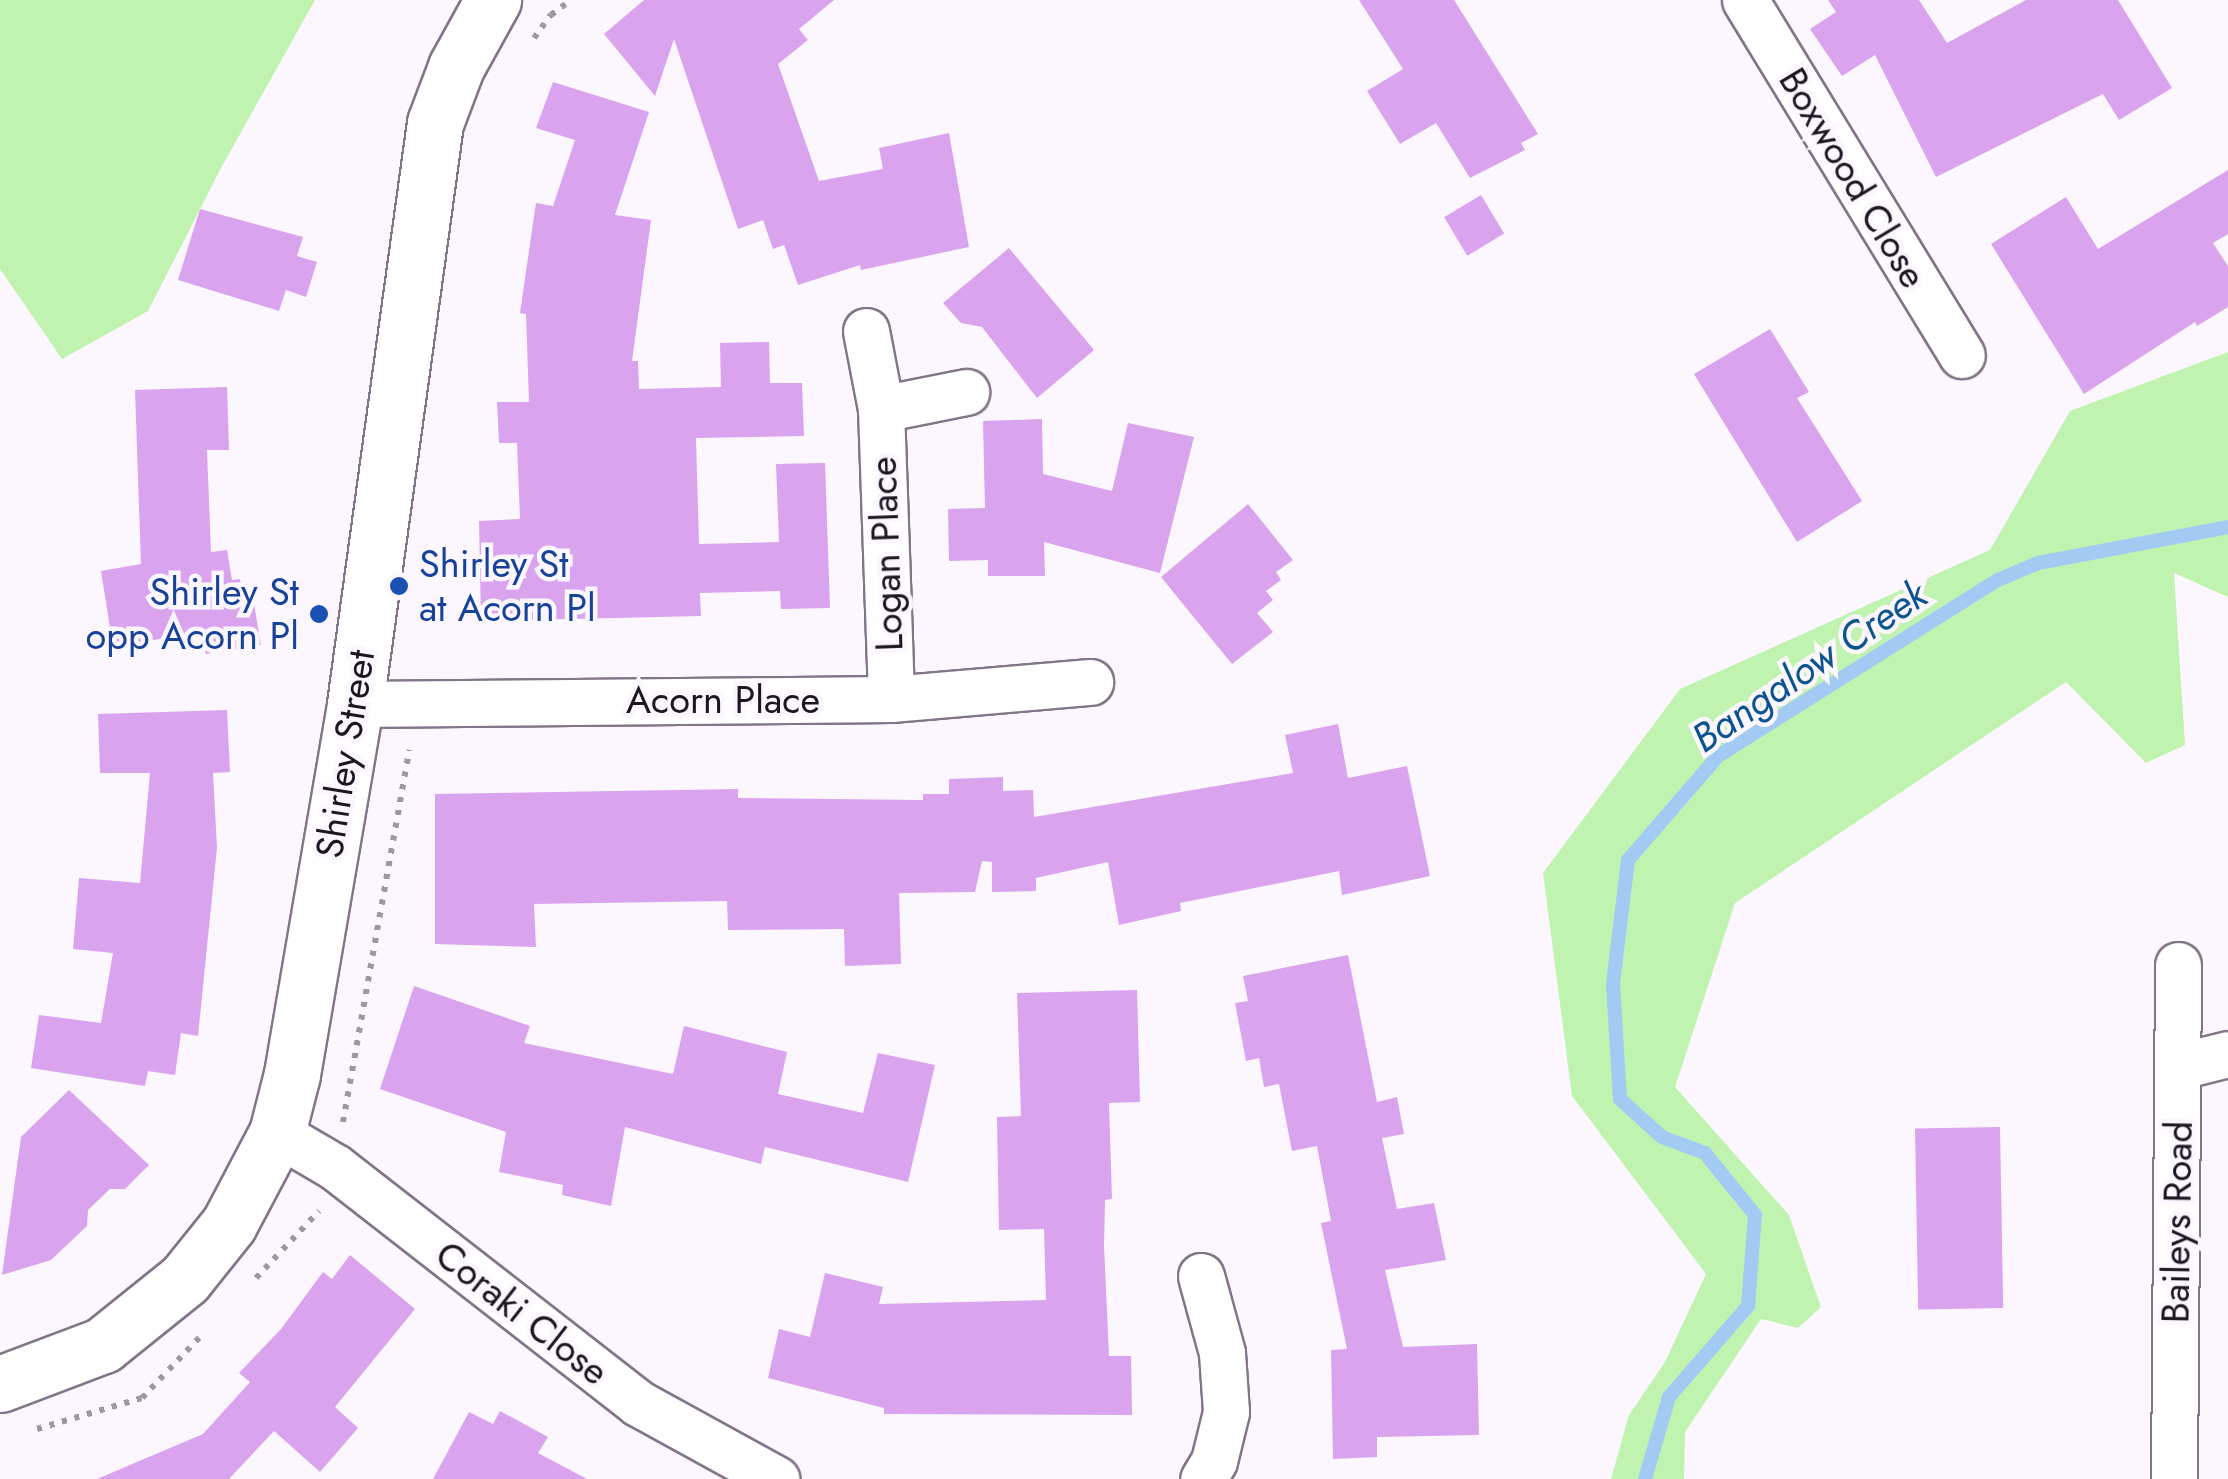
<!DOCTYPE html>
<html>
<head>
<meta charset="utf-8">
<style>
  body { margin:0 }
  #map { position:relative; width:2228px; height:1479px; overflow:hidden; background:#fcf6ff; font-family:Jost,sans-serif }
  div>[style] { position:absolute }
  .green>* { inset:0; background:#c0f3b0 }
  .stream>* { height:14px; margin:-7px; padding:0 7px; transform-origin:7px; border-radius:7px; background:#a3caf3 }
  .building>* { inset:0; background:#daa3ee; transform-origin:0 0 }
  .path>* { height:6px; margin-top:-3px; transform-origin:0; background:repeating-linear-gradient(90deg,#9d98a0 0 5px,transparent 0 13px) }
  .roads { filter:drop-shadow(2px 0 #837589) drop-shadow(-2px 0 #837589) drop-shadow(0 2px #837589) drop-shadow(0 -2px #837589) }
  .minor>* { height:45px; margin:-22.5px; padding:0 22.5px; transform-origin:22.5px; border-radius:22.5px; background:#fff }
  .tertiary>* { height:55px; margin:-27.5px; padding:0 27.5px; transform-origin:27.5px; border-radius:27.5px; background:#fff }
  .dots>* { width:28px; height:28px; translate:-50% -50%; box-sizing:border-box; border:5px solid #fcf6ff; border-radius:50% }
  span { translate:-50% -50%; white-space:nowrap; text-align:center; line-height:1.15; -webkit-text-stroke:9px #fcf6ff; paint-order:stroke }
  .street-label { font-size:38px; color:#1c171e }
  .transit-label { font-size:38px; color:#164399 }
  .left { translate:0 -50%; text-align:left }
  .right { translate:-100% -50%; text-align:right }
  .water-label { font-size:40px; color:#0c5491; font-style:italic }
</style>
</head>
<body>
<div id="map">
  <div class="green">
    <i style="clip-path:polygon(0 0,315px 0,221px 168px,148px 311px,62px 359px,0 269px)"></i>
    <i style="clip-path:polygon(2228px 352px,2228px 597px,2174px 573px,2185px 745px,2146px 763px,2066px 682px,1735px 903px,1675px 1087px,1789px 1215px,1821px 1307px,1798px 1328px,1761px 1319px,1685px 1432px,1684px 1479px,1611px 1479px,1629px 1415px,1665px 1362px,1706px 1274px,1572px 1096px,1543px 873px,1680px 689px,1990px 550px,2070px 411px)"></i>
  </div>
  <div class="stream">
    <i style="left:1645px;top:1479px;width:85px;rotate:-73.7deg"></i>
    <i style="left:1669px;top:1397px;width:121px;rotate:-49deg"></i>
    <i style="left:1748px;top:1306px;width:91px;rotate:-85.6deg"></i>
    <i style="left:1755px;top:1215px;width:80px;rotate:-128.9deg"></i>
    <i style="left:1705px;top:1153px;width:46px;rotate:-159.6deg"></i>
    <i style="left:1662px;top:1137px;width:57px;rotate:-137.9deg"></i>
    <i style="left:1620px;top:1099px;width:115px;rotate:-93.5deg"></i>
    <i style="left:1613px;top:984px;width:125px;rotate:-83.1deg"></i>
    <i style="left:1628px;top:860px;width:138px;rotate:-49.1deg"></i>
    <i style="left:1718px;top:756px;width:331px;rotate:-32.2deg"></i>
    <i style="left:1998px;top:580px;width:43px;rotate:-23deg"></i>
    <i style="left:2038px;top:563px;width:193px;rotate:-10.7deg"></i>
  </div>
  <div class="building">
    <i style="clip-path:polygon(644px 0,834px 0,799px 29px,808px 40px,778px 64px,819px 181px,883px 169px,879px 148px,949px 133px,969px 247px,861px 270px,860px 265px,798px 285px,784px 245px,773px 249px,763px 220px,738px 229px,674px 39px,655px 96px,604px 34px)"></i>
    <i style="clip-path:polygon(1359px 0,1454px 0,1538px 134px,1521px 143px,1525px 150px,1470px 178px,1436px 123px,1400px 144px,1367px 91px,1403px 69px)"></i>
    <i style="clip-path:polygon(1828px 0,1919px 0,1947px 43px,2026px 0,2118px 0,2172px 88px,2119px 120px,2103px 94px,1936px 177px,1875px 55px,1842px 76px,1810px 29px,1836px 12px)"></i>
    <i style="clip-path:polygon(553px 82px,649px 112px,615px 215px,651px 220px,632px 361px,638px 361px,639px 389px,721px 387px,720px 343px,769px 342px,770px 383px,802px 383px,804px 436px,696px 438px,699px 544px,779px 542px,776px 464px,825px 463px,830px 608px,781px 609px,780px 591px,700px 593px,701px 616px,481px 621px,479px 521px,520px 519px,517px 443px,499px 443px,497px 402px,529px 402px,526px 314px,520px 313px,536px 203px,553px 206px,575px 140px,536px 128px)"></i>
    <i style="clip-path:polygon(2228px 170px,2228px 234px,2213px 243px,2228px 266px,2228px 307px,2197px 326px,2195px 322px,2084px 394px,1991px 244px,2066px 197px,2098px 249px)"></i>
    <i style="left:1481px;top:195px;width:45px;height:43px;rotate:59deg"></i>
    <i style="clip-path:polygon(200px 209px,303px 237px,297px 256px,317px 262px,306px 297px,286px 290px,279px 311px,178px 280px)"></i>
    <i style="clip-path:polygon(1009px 248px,1094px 350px,1037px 398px,982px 327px,961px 323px,943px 303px)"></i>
    <i style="clip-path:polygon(1770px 329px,1809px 392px,1797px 398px,1862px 501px,1797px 542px,1694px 374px)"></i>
    <i style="clip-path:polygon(227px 387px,229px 450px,207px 450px,211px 552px,227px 550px,232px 580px,240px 579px,245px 606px,254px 604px,261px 645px,206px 654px,201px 632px,113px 647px,101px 571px,141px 564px,135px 390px)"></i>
    <i style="clip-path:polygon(1042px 419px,1043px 474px,1112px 491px,1128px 423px,1194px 437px,1160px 573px,1044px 542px,1045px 576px,988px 576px,988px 560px,949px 561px,948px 509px,985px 508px,983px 421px)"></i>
    <i style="clip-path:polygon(1248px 504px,1293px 560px,1276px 572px,1281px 580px,1266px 591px,1273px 600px,1257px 613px,1273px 632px,1232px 664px,1161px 577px)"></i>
    <i style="clip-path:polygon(227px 710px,230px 772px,213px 773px,217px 848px,198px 1036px,181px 1033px,175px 1075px,148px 1071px,145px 1086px,31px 1068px,39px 1015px,101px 1023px,113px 953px,73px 949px,79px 878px,140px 883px,150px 773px,100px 773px,98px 714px)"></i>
    <i style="clip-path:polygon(1338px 724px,1348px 778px,1407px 766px,1430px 876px,1342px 895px,1339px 871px,1180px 903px,1181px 911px,1119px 925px,1108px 862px,1036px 878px,1036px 891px,992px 892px,992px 862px,982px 861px,975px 892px,899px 893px,901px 964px,845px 966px,844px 929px,728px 930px,727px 901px,534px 904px,536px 947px,435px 944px,435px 794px,738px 789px,738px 798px,923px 800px,923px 794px,949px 794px,949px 779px,1003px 777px,1003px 791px,1033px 790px,1034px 817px,1293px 773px,1285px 735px)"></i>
    <i style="clip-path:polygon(1348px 955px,1377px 1102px,1397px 1097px,1404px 1134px,1382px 1138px,1397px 1209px,1434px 1203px,1446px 1260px,1385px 1270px,1403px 1347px,1477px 1344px,1479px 1435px,1377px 1437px,1377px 1457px,1333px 1459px,1331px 1350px,1347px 1349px,1321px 1223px,1331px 1221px,1317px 1146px,1292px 1151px,1279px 1084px,1264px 1087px,1259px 1058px,1246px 1061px,1235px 1003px,1248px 1001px,1243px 976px)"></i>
    <i style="clip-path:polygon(414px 986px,530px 1026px,524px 1043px,673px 1074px,684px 1026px,787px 1052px,778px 1094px,863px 1113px,878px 1053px,935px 1065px,908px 1182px,765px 1147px,761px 1164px,625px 1127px,611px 1206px,562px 1195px,563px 1185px,499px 1172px,506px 1132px,380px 1089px)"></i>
    <i style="clip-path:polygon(1137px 990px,1140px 1102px,1109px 1103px,1112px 1199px,1105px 1200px,1104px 1246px,1109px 1356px,1131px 1356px,1132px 1415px,884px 1414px,884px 1408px,768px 1378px,779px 1329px,810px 1337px,825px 1273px,883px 1287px,879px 1304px,1046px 1300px,1044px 1229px,999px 1230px,997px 1117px,1021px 1116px,1017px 993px)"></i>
    <i style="clip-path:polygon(69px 1090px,149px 1165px,125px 1189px,110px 1189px,88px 1210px,87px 1226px,51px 1260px,2px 1275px,21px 1137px)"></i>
    <i style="left:2000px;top:1127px;width:181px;height:85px;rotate:89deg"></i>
    <i style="clip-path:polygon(350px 1255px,415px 1309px,335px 1407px,358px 1428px,320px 1472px,274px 1431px,229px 1479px,97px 1479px,203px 1434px,250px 1382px,239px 1373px,281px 1329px,323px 1272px,332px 1279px)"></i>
    <i style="clip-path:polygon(500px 1411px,548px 1437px,538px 1453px,587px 1479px,433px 1479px,469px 1412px,493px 1424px)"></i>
  </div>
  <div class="path">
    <i style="left:534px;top:38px;width:29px;rotate:-54deg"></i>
    <i style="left:551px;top:15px;width:25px;rotate:-37deg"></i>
    <i style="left:343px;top:1122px;width:378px;rotate:-79.9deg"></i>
    <i style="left:256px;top:1278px;width:92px;rotate:-46.8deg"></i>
    <i style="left:37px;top:1429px;width:109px;rotate:-16.4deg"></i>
    <i style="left:142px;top:1398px;width:83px;rotate:-46.5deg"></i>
  </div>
  <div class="roads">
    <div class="minor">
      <i style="left:1745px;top:0;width:416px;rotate:58.6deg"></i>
      <i style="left:866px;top:331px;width:79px;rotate:79.1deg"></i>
      <i style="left:881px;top:409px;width:290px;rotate:88deg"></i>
      <i style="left:881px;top:409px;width:87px;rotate:-11.3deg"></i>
      <i style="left:355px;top:704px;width:536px;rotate:-0.53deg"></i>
      <i style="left:891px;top:699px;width:200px;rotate:-4.9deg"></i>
      <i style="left:2180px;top:1066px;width:49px;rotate:-14deg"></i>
      <i style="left:277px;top:1133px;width:67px;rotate:30.4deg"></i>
      <i style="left:335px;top:1167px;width:384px;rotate:37.9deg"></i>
      <i style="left:638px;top:1403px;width:158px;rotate:28.8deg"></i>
      <i style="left:1201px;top:1276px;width:80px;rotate:74.7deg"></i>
      <i style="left:1222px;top:1353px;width:59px;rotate:86.1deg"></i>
      <i style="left:1226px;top:1412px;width:50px;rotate:103.8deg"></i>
      <i style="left:1214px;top:1461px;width:21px;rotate:121deg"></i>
      <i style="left:2174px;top:1479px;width:514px;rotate:-89.55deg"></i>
    </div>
    <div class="tertiary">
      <i style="left:0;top:1384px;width:110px;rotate:-20.7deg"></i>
      <i style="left:103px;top:1345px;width:105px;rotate:-38.8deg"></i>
      <i style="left:185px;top:1279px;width:70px;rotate:-51.3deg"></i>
      <i style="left:229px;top:1224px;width:103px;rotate:-62.2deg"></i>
      <i style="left:277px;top:1133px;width:61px;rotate:-75.7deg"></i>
      <i style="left:292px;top:1074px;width:375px;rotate:-80.3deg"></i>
      <i style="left:355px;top:704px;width:586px;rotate:-82.16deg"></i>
      <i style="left:435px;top:123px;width:60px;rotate:-69.4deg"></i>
      <i style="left:456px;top:67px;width:77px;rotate:-61.1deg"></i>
    </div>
  </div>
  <div class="dots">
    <i style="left:399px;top:586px;background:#1a4fb4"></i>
    <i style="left:319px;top:614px;background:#1a4fb4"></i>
  </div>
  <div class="street-label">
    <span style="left:1853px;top:178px;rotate:59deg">Boxwood Close</span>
    <span style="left:886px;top:554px;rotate:-92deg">Logan Place</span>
    <span style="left:723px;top:700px">Acorn Place</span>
    <span style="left:345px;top:754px;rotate:-81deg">Shirley Street</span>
    <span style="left:2177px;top:1222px;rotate:-89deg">Baileys Road</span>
    <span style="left:522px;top:1313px;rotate:38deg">Coraki Close</span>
  </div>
  <div class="transit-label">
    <span class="left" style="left:419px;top:586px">Shirley St<br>at Acorn Pl</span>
    <span class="right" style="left:299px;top:614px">Shirley St<br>opp Acorn Pl</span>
  </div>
  <div class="water-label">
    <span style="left:1809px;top:666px;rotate:-34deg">Bangalow Creek</span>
  </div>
</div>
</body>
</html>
